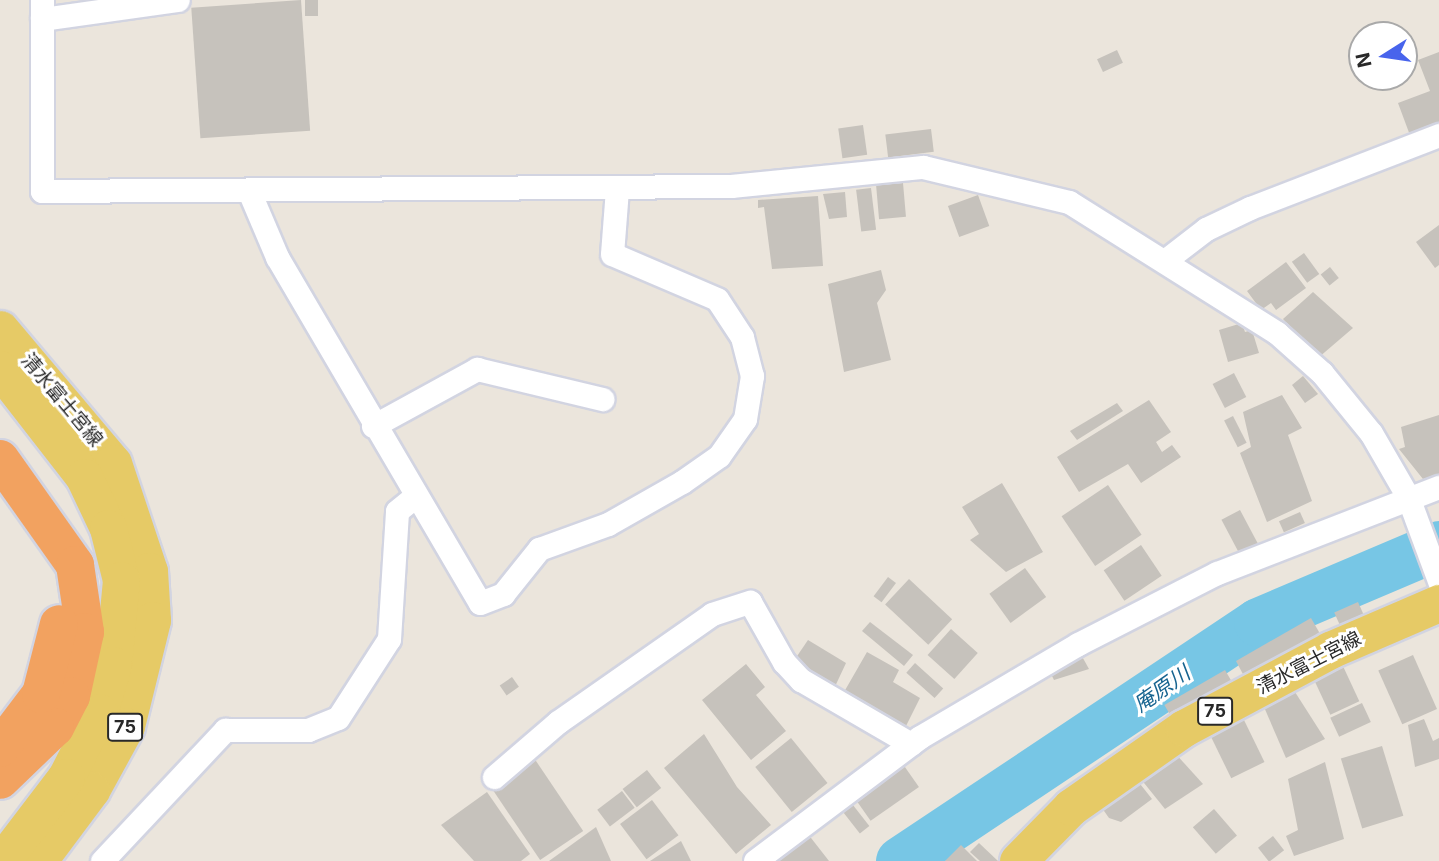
<!DOCTYPE html>
<html>
<head>
<meta charset="utf-8">
<style>
  body { margin:0 }
  #map { position:relative; width:1439px; height:861px; overflow:hidden; background:#ebe5dc; font-family:Inter,"Noto Sans JP",sans-serif }
  div>[style] { position:absolute }
  .river>* { height:49px; margin:-24.5px; padding:0 24.5px; transform-origin:24.5px; border-radius:24.5px; background:#77c6e5 }
  .building>* { inset:0; background:#c6c2bc; transform-origin:0 0 }
  .roads { filter:drop-shadow(2px 0 #d2d4e1) drop-shadow(-2px 0 #d2d4e1) drop-shadow(0 2px #d2d4e1) drop-shadow(0 -2px #d2d4e1) }
  .street>* { height:23px; margin:-11.5px; padding:0 11.5px; transform-origin:11.5px; border-radius:11.5px; background:#fff }
  .primary>* { height:37px; margin:-18.5px; padding:0 18.5px; transform-origin:18.5px; border-radius:18.5px; background:#e6ca66 }
  .highway>* { height:38px; margin:-19px; padding:0 19px; transform-origin:19px; border-radius:19px; background:#f2a260 }
  span { translate:-50% -50%; white-space:nowrap; text-align:center; line-height:1.15; -webkit-text-stroke:6px #fff; paint-order:stroke }
  .shield-label span { padding:2px 5px; background:#fff; border:2px solid; border-radius:5px; -webkit-text-stroke-width:0 }
  .shield-label { font-size:18px; color:#292929; font-weight:700 }
  .street-label { font-size:19px; color:#292929 }
  .water-label { font-size:21px; color:#176490; font-style:italic }
  .north { position:absolute; left:1348px; top:21px; width:70px; height:70px; box-sizing:border-box; background:#fff; border:2px solid #a9a9a9; border-radius:50%; rotate:258deg; font-size:19px; font-weight:700; line-height:28px; text-align:center; color:#292929 }
  .north::after { content:''; display:block; margin:auto; width:24px; height:32px; background:#4864ec; clip-path:polygon(50% 0,100% 100%,50% 72%,0 100%) }
</style>
</head>
<body>
<div id="map">
  <div class="river">
    <i style="left:900px;top:861px;width:430px;rotate:-33.7deg"></i>
    <i style="left:1258px;top:622px;width:197px;rotate:-23deg"></i>
  </div>
  <div class="building">
    <i style="left:301px;top:0;width:131px;height:110px;rotate:86deg"></i>
    <i style="left:305px;top:0;width:13px;height:16px"></i>
    <i style="left:1117px;top:50px;width:14px;height:22px;rotate:65deg"></i>
    <i style="clip-path:polygon(1439px 52px,1439px 128px,1411px 138px,1398px 103px,1430px 91px,1418px 60px)"></i>
    <i style="left:863px;top:125px;width:30px;height:25px;rotate:82deg"></i>
    <i style="left:931px;top:129px;width:23px;height:46px;rotate:83deg"></i>
    <i style="left:903px;top:183px;width:34px;height:27px;rotate:85deg"></i>
    <i style="left:871px;top:188px;width:42px;height:15px;rotate:83deg"></i>
    <i style="clip-path:polygon(845px 192px,847px 217px,829px 219px,823px 194px)"></i>
    <i style="left:978px;top:195px;width:33px;height:32px;rotate:70deg"></i>
    <i style="clip-path:polygon(818px 196px,823px 266px,772px 269px,764px 207px,758px 208px,758px 200px)"></i>
    <i style="clip-path:polygon(1439px 225px,1439px 265px,1435px 268px,1416px 242px)"></i>
    <i style="left:1304px;top:253px;width:26px;height:15px;rotate:54deg"></i>
    <i style="clip-path:polygon(1286px 262px,1306px 288px,1276px 310px,1271px 303px,1261px 310px,1247px 291px)"></i>
    <i style="left:1330px;top:267px;width:14px;height:12px;rotate:51deg"></i>
    <i style="clip-path:polygon(881px 270px,886px 290px,877px 303px,891px 360px,844px 372px,828px 284px)"></i>
    <i style="clip-path:polygon(1313px 292px,1353px 328px,1318px 358px,1283px 319px)"></i>
    <i style="clip-path:polygon(1242px 323px,1245px 332px,1252px 330px,1259px 353px,1228px 362px,1219px 330px)"></i>
    <i style="left:1234px;top:373px;width:27px;height:24px;rotate:63deg"></i>
    <i style="clip-path:polygon(1303px 376px,1318px 394px,1305px 403px,1292px 385px)"></i>
    <i style="clip-path:polygon(1282px 395px,1302px 428px,1288px 435px,1312px 501px,1267px 522px,1240px 453px,1251px 447px,1243px 412px)"></i>
    <i style="clip-path:polygon(1149px 400px,1171px 432px,1156px 442px,1162px 452px,1172px 445px,1181px 457px,1141px 483px,1128px 464px,1079px 492px,1057px 457px)"></i>
    <i style="clip-path:polygon(1117px 403px,1123px 411px,1077px 440px,1070px 431px)"></i>
    <i style="clip-path:polygon(1439px 415px,1439px 475px,1423px 479px,1399px 449px,1405px 447px,1401px 427px)"></i>
    <i style="left:1233px;top:416px;width:30px;height:10px;rotate:63deg"></i>
    <i style="clip-path:polygon(1002px 483px,1043px 552px,1006px 572px,970px 540px,979px 534px,962px 507px)"></i>
    <i style="left:1108px;top:485px;width:60px;height:56px;rotate:56deg"></i>
    <i style="left:1240px;top:510px;width:40px;height:21px;rotate:62deg"></i>
    <i style="left:1300px;top:512px;width:12px;height:23px;rotate:66deg"></i>
    <i style="left:1141px;top:545px;width:37px;height:45px;rotate:56deg"></i>
    <i style="left:1025px;top:568px;width:36px;height:44px;rotate:54deg"></i>
    <i style="left:888px;top:577px;width:10px;height:24px;rotate:37deg"></i>
    <i style="left:909px;top:579px;width:59px;height:35px;rotate:43deg"></i>
    <i style="left:1358px;top:602px;width:20px;height:26px;rotate:66deg"></i>
    <i style="clip-path:polygon(1311px 618px,1323px 639px,1245px 678px,1236px 661px)"></i>
    <i style="clip-path:polygon(870px 622px,913px 655px,904px 666px,862px 631px)"></i>
    <i style="left:951px;top:629px;width:36px;height:35px;rotate:42deg"></i>
    <i style="clip-path:polygon(808px 640px,846px 663px,831px 695px,791px 665px)"></i>
    <i style="clip-path:polygon(1079px 651px,1089px 669px,1054px 680px,1048px 668px)"></i>
    <i style="clip-path:polygon(867px 652px,899px 670px,893px 682px,920px 698px,902px 734px,844px 692px)"></i>
    <i style="left:1413px;top:655px;width:59px;height:38px;rotate:66deg"></i>
    <i style="left:915px;top:663px;width:38px;height:13px;rotate:42deg"></i>
    <i style="clip-path:polygon(746px 664px,765px 687px,756px 695px,786px 731px,751px 760px,702px 700px)"></i>
    <i style="left:1342px;top:664px;width:41px;height:32px;rotate:65deg"></i>
    <i style="left:1225px;top:670px;width:14px;height:70px;rotate:60deg"></i>
    <i style="left:512px;top:677px;width:12px;height:15px;rotate:55deg"></i>
    <i style="clip-path:polygon(1295px 692px,1325px 739px,1286px 758px,1264px 707px)"></i>
    <i style="left:1362px;top:703px;width:21px;height:35px;rotate:65deg"></i>
    <i style="left:1243px;top:718px;width:49px;height:37px;rotate:64deg"></i>
    <i style="clip-path:polygon(1424px 719px,1433px 741px,1439px 738px,1439px 759px,1415px 767px,1408px 725px)"></i>
    <i style="clip-path:polygon(704px 734px,737px 787px,771px 825px,736px 854px,664px 768px)"></i>
    <i style="left:791px;top:738px;width:58px;height:46px;rotate:51deg"></i>
    <i style="left:1382px;top:746px;width:73px;height:43px;rotate:73deg"></i>
    <i style="clip-path:polygon(1174px 752px,1203px 784px,1165px 809px,1136px 773px)"></i>
    <i style="left:534px;top:758px;width:88px;height:52px;rotate:56deg"></i>
    <i style="left:900px;top:760px;width:33px;height:59px;rotate:55deg"></i>
    <i style="clip-path:polygon(1325px 762px,1344px 839px,1294px 856px,1286px 836px,1298px 830px,1288px 779px)"></i>
    <i style="left:647px;top:770px;width:23px;height:31px;rotate:52deg"></i>
    <i style="clip-path:polygon(1133px 775px,1152px 799px,1121px 822px,1109px 818px,1097px 801px)"></i>
    <i style="left:622px;top:791px;width:21px;height:31px;rotate:53deg"></i>
    <i style="clip-path:polygon(487px 792px,530px 854px,521px 861px,474px 861px,441px 825px)"></i>
    <i style="left:652px;top:800px;width:44px;height:40px;rotate:53deg"></i>
    <i style="left:849px;top:800px;width:33px;height:12px;rotate:52deg"></i>
    <i style="left:1214px;top:809px;width:35px;height:28px;rotate:49deg"></i>
    <i style="clip-path:polygon(596px 827px,611px 861px,549px 861px)"></i>
    <i style="clip-path:polygon(804px 829px,829px 861px,760px 861px)"></i>
    <i style="left:1273px;top:836px;width:18px;height:19px;rotate:52deg"></i>
    <i style="clip-path:polygon(681px 841px,691px 861px,650px 861px)"></i>
    <i style="clip-path:polygon(979px 843px,998px 861px,980px 861px,970px 852px)"></i>
    <i style="clip-path:polygon(961px 845px,977px 861px,945px 861px)"></i>
  </div>
  <div class="roads">
    <div class="street">
      <i style="left:42px;top:0;width:191px;rotate:90deg"></i>
      <i style="left:42px;top:191px;width:689px;rotate:-0.42deg"></i>
      <i style="left:731px;top:186px;width:193px;rotate:-5.7deg"></i>
      <i style="left:923px;top:167px;width:150px;rotate:13.5deg"></i>
      <i style="left:1069px;top:202px;width:246px;rotate:32.2deg"></i>
      <i style="left:1277px;top:333px;width:60px;rotate:41.6deg"></i>
      <i style="left:1322px;top:373px;width:77px;rotate:50.8deg"></i>
      <i style="left:1371px;top:433px;width:74px;rotate:60deg"></i>
      <i style="left:1408px;top:497px;width:90px;rotate:69.7deg"></i>
      <i style="left:42px;top:19px;width:137px;rotate:-8deg"></i>
      <i style="left:249px;top:191px;width:72px;rotate:67deg"></i>
      <i style="left:277px;top:257px;width:401px;rotate:59.6deg"></i>
      <i style="left:480px;top:603px;width:25px;rotate:-21deg"></i>
      <i style="left:503px;top:594px;width:58px;rotate:-51.3deg"></i>
      <i style="left:539px;top:549px;width:73px;rotate:-19.9deg"></i>
      <i style="left:608px;top:524px;width:85px;rotate:-29.6deg"></i>
      <i style="left:682px;top:482px;width:45px;rotate:-35.1deg"></i>
      <i style="left:719px;top:456px;width:45px;rotate:-54.9deg"></i>
      <i style="left:745px;top:419px;width:44px;rotate:-80.8deg"></i>
      <i style="left:752px;top:376px;width:40px;rotate:-104.4deg"></i>
      <i style="left:742px;top:337px;width:45px;rotate:-123.3deg"></i>
      <i style="left:717px;top:299px;width:114px;rotate:-156.8deg"></i>
      <i style="left:612px;top:254px;width:65px;rotate:-85.6deg"></i>
      <i style="left:1167px;top:259px;width:49px;rotate:-37.6deg"></i>
      <i style="left:1206px;top:229px;width:49px;rotate:-25.5deg"></i>
      <i style="left:1250px;top:208px;width:203px;rotate:-21.1deg"></i>
      <i style="left:373px;top:426px;width:119px;rotate:-28.7deg"></i>
      <i style="left:477px;top:369px;width:129px;rotate:13.5deg"></i>
      <i style="left:494px;top:777px;width:84px;rotate:-40.7deg"></i>
      <i style="left:558px;top:722px;width:188px;rotate:-35deg"></i>
      <i style="left:712px;top:614px;width:40px;rotate:-18deg"></i>
      <i style="left:750px;top:602px;width:69px;rotate:60.5deg"></i>
      <i style="left:784px;top:662px;width:25px;rotate:47deg"></i>
      <i style="left:801px;top:680px;width:127px;rotate:30.2deg"></i>
      <i style="left:102px;top:861px;width:180px;rotate:-46.8deg"></i>
      <i style="left:225px;top:730px;width:83px"></i>
      <i style="left:308px;top:730px;width:32px;rotate:-22deg"></i>
      <i style="left:338px;top:718px;width:94px;rotate:-57.2deg"></i>
      <i style="left:389px;top:639px;width:128px;rotate:-86.4deg"></i>
      <i style="left:397px;top:511px;width:21px;rotate:-39deg"></i>
      <i style="left:755px;top:861px;width:206px;rotate:-36.9deg"></i>
      <i style="left:920px;top:737px;width:183px;rotate:-30.5deg"></i>
      <i style="left:1078px;top:644px;width:156px;rotate:-27.1deg"></i>
      <i style="left:1217px;top:573px;width:238px;rotate:-21.2deg"></i>
    </div>
    <div class="primary">
      <i style="left:0;top:329px;width:175px;rotate:49.9deg"></i>
      <i style="left:113px;top:463px;width:114px;rotate:71.6deg"></i>
      <i style="left:149px;top:571px;width:49px;rotate:86.5deg"></i>
      <i style="left:152px;top:620px;width:109px;rotate:103.8deg"></i>
      <i style="left:126px;top:726px;width:73px;rotate:118.7deg"></i>
      <i style="left:91px;top:790px;width:89px;rotate:126.7deg"></i>
      <i style="left:0;top:369px;width:137px;rotate:52.1deg"></i>
      <i style="left:84px;top:477px;width:56px;rotate:64.8deg"></i>
      <i style="left:108px;top:528px;width:54px;rotate:76deg"></i>
      <i style="left:121px;top:580px;width:85px;rotate:95.4deg"></i>
      <i style="left:113px;top:665px;width:49px;rotate:106.6deg"></i>
      <i style="left:99px;top:712px;width:73px;rotate:116.9deg"></i>
      <i style="left:66px;top:777px;width:106px;rotate:127.3deg"></i>
      <i style="left:1018px;top:861px;width:76px;rotate:-45.5deg"></i>
      <i style="left:1071px;top:807px;width:138px;rotate:-35deg"></i>
      <i style="left:1184px;top:728px;width:166px;rotate:-28.1deg"></i>
      <i style="left:1330px;top:650px;width:119px;rotate:-23.3deg"></i>
    </div>
    <div class="highway">
      <i style="left:0;top:459px;width:130px;rotate:54.7deg"></i>
      <i style="left:75px;top:565px;width:68px;rotate:81.5deg"></i>
      <i style="left:85px;top:632px;width:66px;rotate:102.3deg"></i>
      <i style="left:71px;top:696px;width:35px;rotate:117deg"></i>
      <i style="left:55px;top:727px;width:76px;rotate:136.1deg"></i>
      <i style="left:0;top:748px;width:68px;rotate:-52.8deg"></i>
      <i style="left:41px;top:694px;width:72px;rotate:-75.6deg"></i>
    </div>
  </div>
  <div class="shield-label">
    <span style="left:1215px;top:711px">75</span>
    <span style="left:125px;top:727px">75</span>
  </div>
  <div class="street-label">
    <span style="left:62px;top:400px;rotate:50deg">清水富士宮線</span>
    <span style="left:1309px;top:663px;rotate:-27deg">清水富士宮線</span>
  </div>
  <div class="water-label">
    <span style="left:1162px;top:689px;rotate:-35deg">庵原川</span>
  </div>
  <div class="north">N</div>
</div>
</body>
</html>
